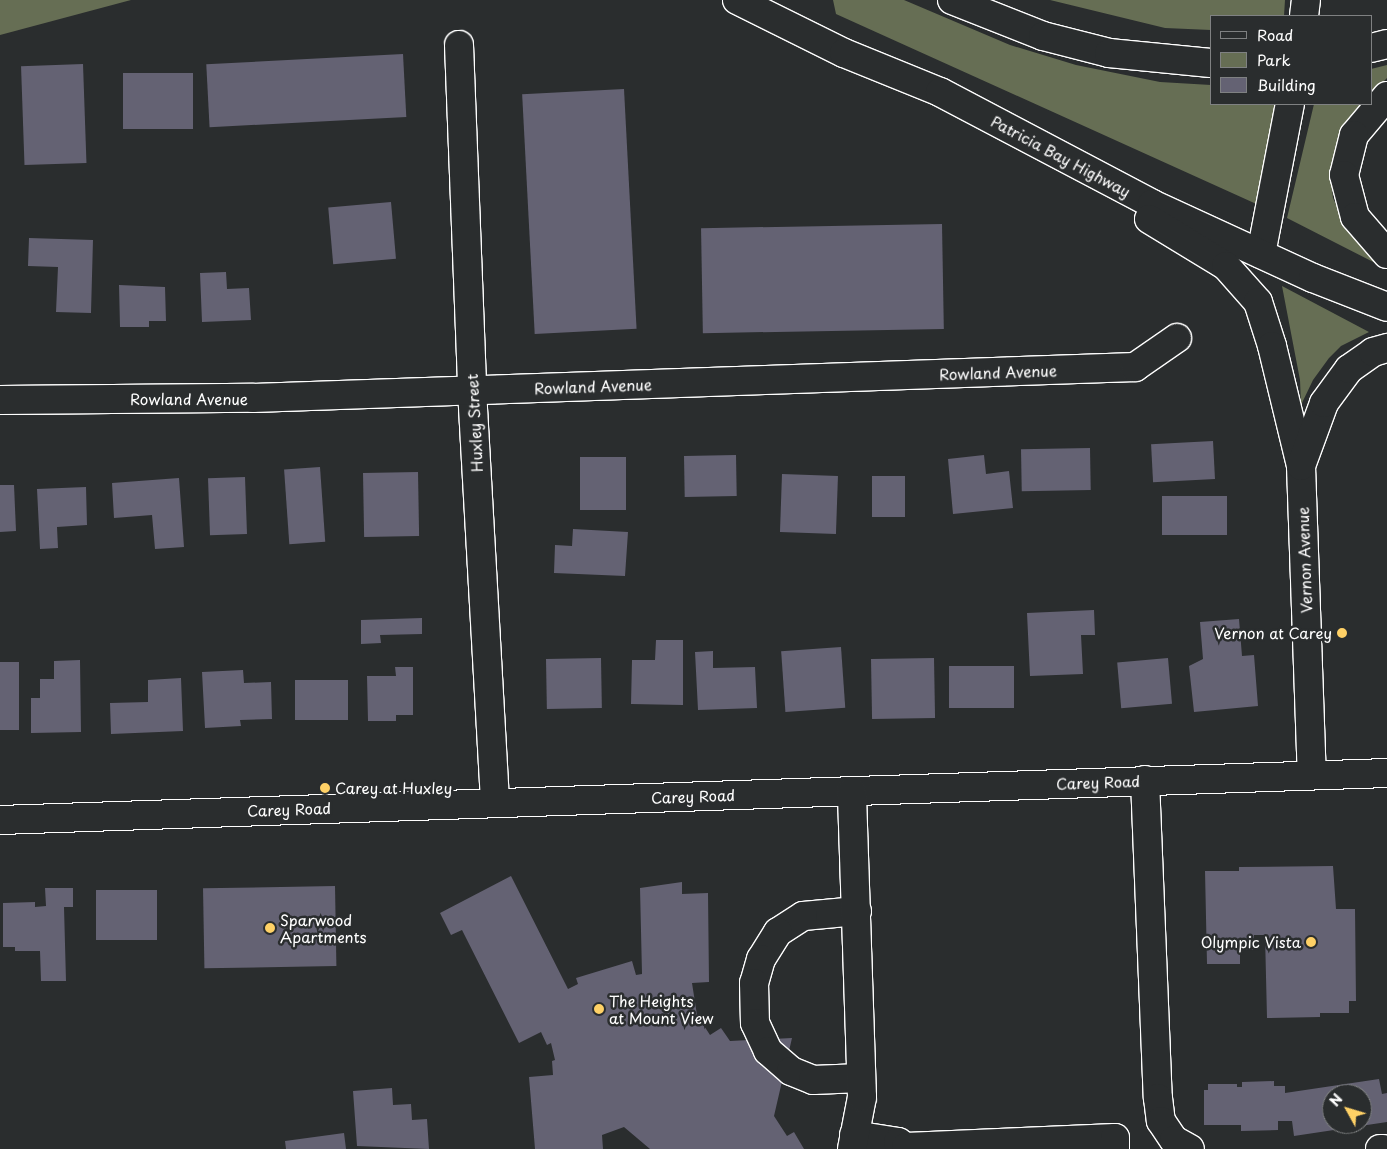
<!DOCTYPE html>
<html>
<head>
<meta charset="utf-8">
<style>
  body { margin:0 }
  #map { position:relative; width:1387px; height:1149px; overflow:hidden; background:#2a2d2e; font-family:"Playpen Sans",sans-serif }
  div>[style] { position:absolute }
  .green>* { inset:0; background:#666e54 }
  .building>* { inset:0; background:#646273; transform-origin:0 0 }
  .roads { filter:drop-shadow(1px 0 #fff) drop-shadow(-1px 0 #fff) drop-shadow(0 1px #fff) drop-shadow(0 -1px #fff) }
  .minor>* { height:28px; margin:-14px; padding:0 14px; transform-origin:14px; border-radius:14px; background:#2a2d2e }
  .highway>* { height:28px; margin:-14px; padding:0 14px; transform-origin:14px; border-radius:14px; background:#2a2d2e }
  .dots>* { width:14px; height:14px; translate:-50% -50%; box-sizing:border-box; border:2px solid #2a2d2e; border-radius:50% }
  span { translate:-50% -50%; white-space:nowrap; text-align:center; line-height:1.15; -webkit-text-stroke:5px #2a2d2e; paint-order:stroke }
  .street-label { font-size:15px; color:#fff }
  .poi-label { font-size:15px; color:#fff }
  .right { translate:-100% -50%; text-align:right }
  .left { translate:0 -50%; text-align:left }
  .legend { position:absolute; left:1210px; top:15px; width:162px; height:90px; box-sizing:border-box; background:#2a2d2e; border:1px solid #7f8182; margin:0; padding:6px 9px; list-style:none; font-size:15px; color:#fff }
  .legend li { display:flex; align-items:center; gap:10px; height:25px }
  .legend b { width:25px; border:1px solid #7f8182 }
  .north { position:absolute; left:1322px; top:1084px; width:50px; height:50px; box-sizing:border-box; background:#2a2d2e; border:1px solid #7f8182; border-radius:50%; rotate:309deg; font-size:14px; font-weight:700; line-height:20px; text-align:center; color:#fff }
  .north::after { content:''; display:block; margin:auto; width:18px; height:22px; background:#ffd166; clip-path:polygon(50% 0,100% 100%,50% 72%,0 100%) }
</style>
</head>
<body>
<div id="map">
  <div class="green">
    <i style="clip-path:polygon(0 0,131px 0,0 35px)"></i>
    <i style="clip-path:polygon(833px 0,904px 0,1010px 45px,1076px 65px,1160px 82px,1211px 85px,1211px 104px,1280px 104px,1263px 207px,836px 14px)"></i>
    <i style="clip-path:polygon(1050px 0,1285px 0,1284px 16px,1211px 16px,1211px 30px,1165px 28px)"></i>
    <i style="clip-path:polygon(1387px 65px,1387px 78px,1371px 94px,1371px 69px)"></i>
    <i style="clip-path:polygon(1314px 104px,1361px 104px,1338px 137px,1330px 170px,1333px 198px,1345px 224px,1384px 263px,1383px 267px,1287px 218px)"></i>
    <i style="clip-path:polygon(1282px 286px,1369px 332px,1341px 346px,1329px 358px,1313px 380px,1301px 405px,1300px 380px)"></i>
  </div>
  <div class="building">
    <i style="left:403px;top:54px;width:63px;height:197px;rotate:87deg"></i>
    <i style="left:83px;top:64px;width:99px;height:62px;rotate:88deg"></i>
    <i style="left:123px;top:73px;width:70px;height:56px"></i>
    <i style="left:624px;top:89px;width:240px;height:102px;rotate:87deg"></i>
    <i style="left:391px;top:202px;width:57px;height:63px;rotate:85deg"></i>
    <i style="left:942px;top:224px;width:105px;height:241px;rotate:89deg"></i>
    <i style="clip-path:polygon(29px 238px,93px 240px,91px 313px,56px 312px,58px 267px,28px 266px)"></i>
    <i style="clip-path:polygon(226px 272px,227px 289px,249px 288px,251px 320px,202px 322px,200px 273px)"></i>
    <i style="clip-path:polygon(119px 285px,165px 287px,166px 321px,149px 321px,149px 327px,120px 327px)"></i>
    <i style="left:1213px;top:441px;width:38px;height:62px;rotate:87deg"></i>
    <i style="left:1090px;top:448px;width:42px;height:69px;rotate:89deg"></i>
    <i style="left:736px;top:455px;width:41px;height:52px;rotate:89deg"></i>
    <i style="clip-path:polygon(984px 455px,986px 474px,1009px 471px,1013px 508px,953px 514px,948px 459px)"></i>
    <i style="left:580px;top:457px;width:46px;height:53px"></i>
    <i style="left:320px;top:467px;width:75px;height:36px;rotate:86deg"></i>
    <i style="left:418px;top:472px;width:64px;height:55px;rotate:89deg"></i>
    <i style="left:782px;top:474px;width:56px;height:58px;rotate:2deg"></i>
    <i style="left:872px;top:476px;width:33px;height:41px"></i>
    <i style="left:245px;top:477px;width:57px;height:37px;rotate:88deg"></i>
    <i style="clip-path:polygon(179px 478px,184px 547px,155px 549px,152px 515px,114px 518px,112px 483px)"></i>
    <i style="clip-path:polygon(0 485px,14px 485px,16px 531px,0 532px)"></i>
    <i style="clip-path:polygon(86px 487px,87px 525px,57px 527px,58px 548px,40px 549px,37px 489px)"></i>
    <i style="left:1227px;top:496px;width:39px;height:65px;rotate:90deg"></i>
    <i style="clip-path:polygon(573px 529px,628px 532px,625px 576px,554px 573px,555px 545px,572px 546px)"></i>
    <i style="clip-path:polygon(1094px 610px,1095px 635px,1081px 635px,1083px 674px,1030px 676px,1027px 613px)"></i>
    <i style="clip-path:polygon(422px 618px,422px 634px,380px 635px,381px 643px,361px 644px,361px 620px)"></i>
    <i style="clip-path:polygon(1239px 619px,1242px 656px,1254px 655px,1258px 706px,1194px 712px,1189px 666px,1203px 659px,1200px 622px)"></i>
    <i style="clip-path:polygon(656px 640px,683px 640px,683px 705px,631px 704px,632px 660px,655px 660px)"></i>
    <i style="left:841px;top:647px;width:61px;height:60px;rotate:86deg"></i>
    <i style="clip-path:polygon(713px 651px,713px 668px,755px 667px,757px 708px,698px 710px,695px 652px)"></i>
    <i style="left:601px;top:658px;width:50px;height:55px;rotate:89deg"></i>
    <i style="left:934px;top:658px;width:60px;height:63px;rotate:89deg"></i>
    <i style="left:1168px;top:658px;width:46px;height:51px;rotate:85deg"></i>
    <i style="clip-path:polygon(80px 660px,81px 732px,31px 733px,31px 698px,40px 698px,40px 679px,54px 679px,54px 661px)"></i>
    <i style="left:0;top:662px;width:19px;height:68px"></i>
    <i style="left:949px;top:666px;width:65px;height:42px"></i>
    <i style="clip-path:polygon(395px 667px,413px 667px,413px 715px,396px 715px,396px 721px,368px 721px,367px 676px,396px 676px)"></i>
    <i style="clip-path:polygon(243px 670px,244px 683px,271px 682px,272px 719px,240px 720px,241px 726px,205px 728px,202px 672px)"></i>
    <i style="clip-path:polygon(181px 678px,183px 731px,111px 734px,110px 703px,148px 702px,148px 680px)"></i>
    <i style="left:295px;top:680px;width:53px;height:40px"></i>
    <i style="clip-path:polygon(1333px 866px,1336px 909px,1355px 909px,1356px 1001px,1349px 1001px,1349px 1013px,1320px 1013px,1320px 1017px,1267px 1018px,1265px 935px,1254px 935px,1254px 950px,1240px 950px,1240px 964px,1207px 964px,1205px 871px,1239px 871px,1239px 867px)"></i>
    <i style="clip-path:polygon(511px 876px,568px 989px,578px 984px,576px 978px,632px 961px,636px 975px,642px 974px,640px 888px,682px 882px,682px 894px,708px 893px,709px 982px,692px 983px,697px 1015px,710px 1035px,721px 1028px,730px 1041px,792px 1038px,774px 1116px,787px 1136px,794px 1132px,804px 1149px,650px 1149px,624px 1127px,602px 1135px,603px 1149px,535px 1149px,529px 1077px,553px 1075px,552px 1061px,555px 1060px,551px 1043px,547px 1045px,541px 1032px,519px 1043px,462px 930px,451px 935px,440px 913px)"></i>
    <i style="left:335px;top:886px;width:80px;height:132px;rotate:89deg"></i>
    <i style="clip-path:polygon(45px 888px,73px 888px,73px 907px,64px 907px,66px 981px,41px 981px,40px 951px,15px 951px,15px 947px,3px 947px,3px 903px,35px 902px,35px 907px,46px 906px)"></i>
    <i style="left:96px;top:890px;width:61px;height:50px"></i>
    <i style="clip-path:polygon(evenodd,1379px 1079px,1382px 1094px,1387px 1093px,1387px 1122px,1294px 1136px,1292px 1121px,1278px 1121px,1278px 1130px,1241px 1131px,1241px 1125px,1204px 1125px,1204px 1090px,1208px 1090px,1208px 1084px,1237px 1084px,1237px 1087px,1242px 1087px,1242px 1082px,1274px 1081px,1274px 1086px,1285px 1086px,1285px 1093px,1379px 1079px,1332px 1094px,1362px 1094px,1362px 1124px,1332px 1124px,1332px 1094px)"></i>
    <i style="clip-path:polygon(392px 1088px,393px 1105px,411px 1104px,412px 1120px,427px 1119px,429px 1149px,357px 1146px,353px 1091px)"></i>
    <i style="clip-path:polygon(344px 1133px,346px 1149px,286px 1149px,285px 1141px)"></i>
  </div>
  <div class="roads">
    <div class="minor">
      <i style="left:1304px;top:16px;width:16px;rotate:-83deg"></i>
      <i style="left:459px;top:45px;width:345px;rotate:87.8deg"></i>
      <i style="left:472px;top:390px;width:412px;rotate:86.8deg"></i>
      <i style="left:1261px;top:254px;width:153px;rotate:-79.1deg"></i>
      <i style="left:0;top:400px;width:253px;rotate:-0.5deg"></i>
      <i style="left:253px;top:398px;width:883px;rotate:-2.01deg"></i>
      <i style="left:1135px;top:367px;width:51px;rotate:-34.6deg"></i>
      <i style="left:1301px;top:466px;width:308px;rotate:88deg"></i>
      <i style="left:1145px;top:780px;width:318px;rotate:87.7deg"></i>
      <i style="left:1158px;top:1098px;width:23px;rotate:83deg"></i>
      <i style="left:1161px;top:1121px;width:23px;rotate:56deg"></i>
      <i style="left:1174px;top:1140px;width:18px;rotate:29deg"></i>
      <i style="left:0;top:820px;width:1388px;rotate:-1.94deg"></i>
      <i style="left:857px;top:911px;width:54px;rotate:174.7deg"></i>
      <i style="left:803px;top:916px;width:30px;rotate:147deg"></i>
      <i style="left:778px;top:932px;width:32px;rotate:122deg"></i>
      <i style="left:761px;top:959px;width:25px;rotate:106deg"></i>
      <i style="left:754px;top:983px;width:40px;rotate:88.6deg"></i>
      <i style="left:755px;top:1023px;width:31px;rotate:65deg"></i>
      <i style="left:768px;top:1051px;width:30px;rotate:41deg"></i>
      <i style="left:791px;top:1071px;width:24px;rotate:22deg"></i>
      <i style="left:813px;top:1080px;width:48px;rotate:-2.4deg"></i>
      <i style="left:854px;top:1135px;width:45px;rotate:9deg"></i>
      <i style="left:898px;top:1142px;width:9px;rotate:32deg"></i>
      <i style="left:906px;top:1147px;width:209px;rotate:-2.5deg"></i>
      <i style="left:1115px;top:1138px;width:11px;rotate:90deg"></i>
      <i style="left:852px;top:1149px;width:53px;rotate:-79.1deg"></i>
      <i style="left:862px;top:1097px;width:306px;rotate:-91.9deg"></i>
      <i style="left:1380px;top:1149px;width:3px"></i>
    </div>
    <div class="highway">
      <i style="left:737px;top:0;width:119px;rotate:26.4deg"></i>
      <i style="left:844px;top:53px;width:104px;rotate:22.1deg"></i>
      <i style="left:940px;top:92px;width:240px;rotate:27.8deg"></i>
      <i style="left:1152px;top:204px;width:177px;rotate:24.7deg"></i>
      <i style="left:1313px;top:278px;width:79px;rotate:21.4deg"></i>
      <i style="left:952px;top:0;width:98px;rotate:21.6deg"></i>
      <i style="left:1043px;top:36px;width:68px;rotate:14.4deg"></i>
      <i style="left:1109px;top:53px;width:102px;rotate:5.6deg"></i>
      <i style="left:1371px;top:48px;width:16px;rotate:-14deg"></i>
      <i style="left:1387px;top:96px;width:51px;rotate:130.2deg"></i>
      <i style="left:1354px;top:135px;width:41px;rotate:104deg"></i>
      <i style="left:1344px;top:175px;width:43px;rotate:75.3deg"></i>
      <i style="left:1355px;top:217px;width:49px;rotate:49.1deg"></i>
      <i style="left:1149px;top:219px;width:90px;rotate:31.4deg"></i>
      <i style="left:1226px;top:266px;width:48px;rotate:48.4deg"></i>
      <i style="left:1258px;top:302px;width:46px;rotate:72.3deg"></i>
      <i style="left:1272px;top:346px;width:123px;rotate:76.4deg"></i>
      <i style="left:1301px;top:466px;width:67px;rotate:-69.9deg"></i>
      <i style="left:1324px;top:403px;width:42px;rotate:-53.7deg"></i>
      <i style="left:1349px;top:369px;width:29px;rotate:-35deg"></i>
      <i style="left:1373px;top:352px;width:15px;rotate:-16deg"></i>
    </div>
  </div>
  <div class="dots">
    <i style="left:1342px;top:633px;background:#ffd166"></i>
    <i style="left:325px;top:788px;background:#ffd166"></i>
    <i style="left:270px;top:928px;background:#ffd166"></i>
    <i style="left:1311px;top:942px;background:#ffd166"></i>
    <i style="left:599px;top:1009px;background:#ffd166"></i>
  </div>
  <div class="street-label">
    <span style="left:1061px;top:156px;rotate:28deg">Patricia Bay Highway</span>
    <span style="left:998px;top:372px;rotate:-2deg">Rowland Avenue</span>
    <span style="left:593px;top:386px;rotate:-2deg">Rowland Avenue</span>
    <span style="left:189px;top:399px">Rowland Avenue</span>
    <span style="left:474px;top:423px;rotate:-93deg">Huxley Street</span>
    <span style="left:1304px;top:560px;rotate:-92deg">Vernon Avenue</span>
    <span style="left:1098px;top:782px;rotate:-2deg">Carey Road</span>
    <span style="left:693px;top:796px;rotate:-2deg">Carey Road</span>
    <span style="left:289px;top:809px;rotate:-2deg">Carey Road</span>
  </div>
  <div class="poi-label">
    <span class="right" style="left:1332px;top:633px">Vernon at Carey</span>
    <span class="left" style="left:335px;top:788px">Carey at Huxley</span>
    <span class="left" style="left:280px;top:928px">Sparwood<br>Apartments</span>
    <span class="right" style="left:1301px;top:942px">Olympic Vista</span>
    <span class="left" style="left:609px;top:1009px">The Heights<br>at Mount View</span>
  </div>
  <ul class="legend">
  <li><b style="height:6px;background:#2a2d2e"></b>Road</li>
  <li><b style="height:14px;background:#666e54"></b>Park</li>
  <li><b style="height:14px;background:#646273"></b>Building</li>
  </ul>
  <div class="north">N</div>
</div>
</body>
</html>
